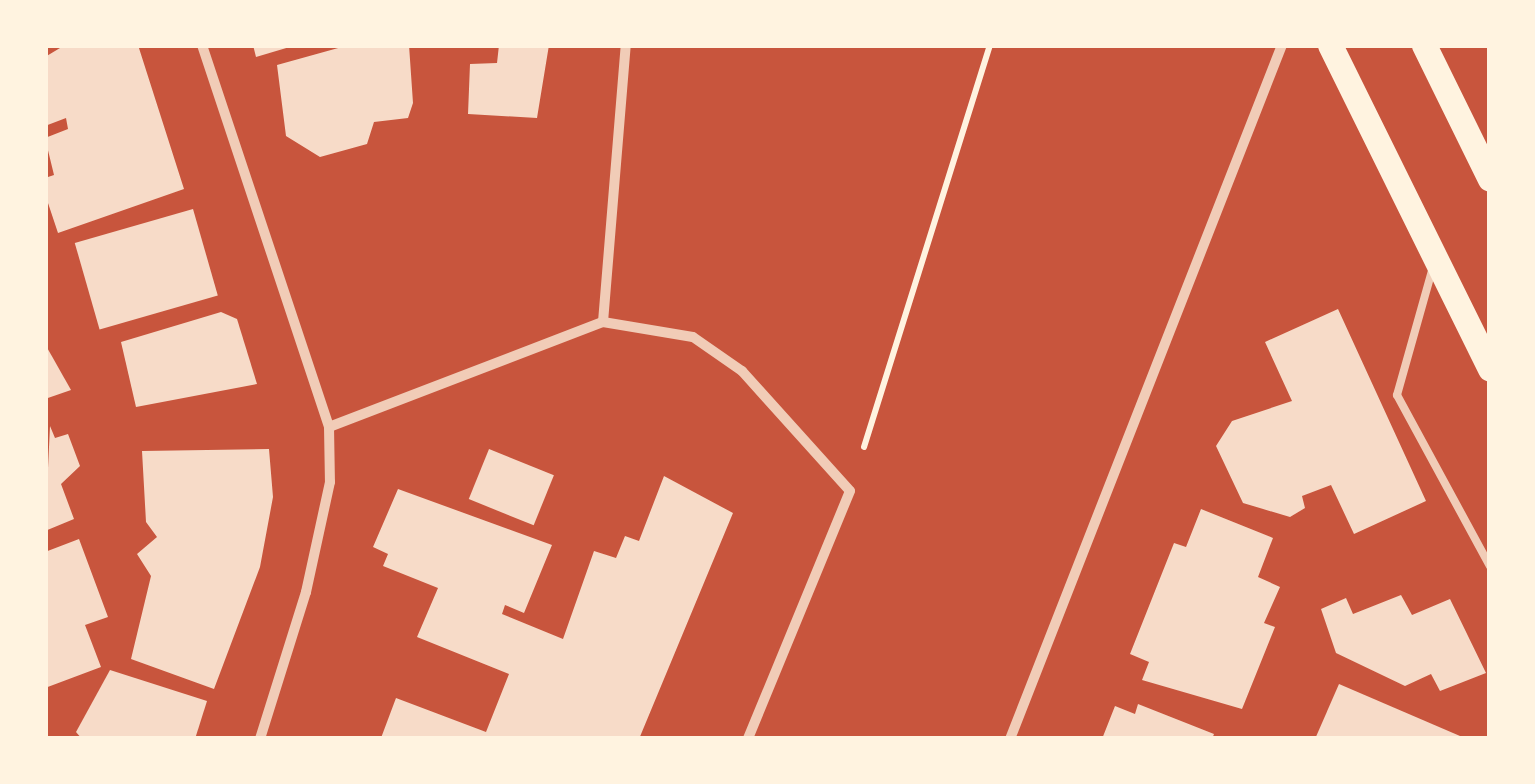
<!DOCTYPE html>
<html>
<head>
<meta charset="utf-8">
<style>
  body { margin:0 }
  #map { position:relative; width:1535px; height:784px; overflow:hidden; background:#c8553d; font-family:"IBM Plex Sans",sans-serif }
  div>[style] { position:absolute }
  .building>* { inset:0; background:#f7dbc8; transform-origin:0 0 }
  .path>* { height:6px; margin:-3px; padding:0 3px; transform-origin:3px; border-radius:3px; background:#fff3e0 }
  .service>* { height:8px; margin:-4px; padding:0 4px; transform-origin:4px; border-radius:4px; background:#f1ccb7 }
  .minor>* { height:10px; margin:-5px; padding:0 5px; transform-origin:5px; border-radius:5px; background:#f1ccb7 }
  .primary>* { height:25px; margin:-12.5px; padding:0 12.5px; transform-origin:12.5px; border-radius:12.5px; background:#fff3e0 }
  span { translate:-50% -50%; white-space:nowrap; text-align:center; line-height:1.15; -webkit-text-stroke:10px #fff3e0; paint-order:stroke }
  .frame { position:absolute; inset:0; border:48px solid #fff3e0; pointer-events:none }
</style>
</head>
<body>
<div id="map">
  <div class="building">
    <i style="clip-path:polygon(65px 45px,138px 45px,184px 189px,58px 233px,45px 194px,45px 178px,54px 175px,45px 138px,68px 129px,66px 118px,45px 126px,45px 57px)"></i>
    <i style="clip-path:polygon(253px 45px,293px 45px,293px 46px,256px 57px)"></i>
    <i style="clip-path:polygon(349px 45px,409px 45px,413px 103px,408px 118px,374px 122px,367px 144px,320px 157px,286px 136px,277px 65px)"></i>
    <i style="clip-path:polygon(499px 45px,549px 45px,537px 118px,468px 114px,470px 64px,497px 63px)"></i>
    <i style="left:193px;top:209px;width:90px;height:123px;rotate:74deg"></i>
    <i style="clip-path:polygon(1338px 309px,1426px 501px,1354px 534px,1331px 485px,1302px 496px,1305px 508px,1290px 517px,1243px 503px,1216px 446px,1232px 421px,1292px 401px,1265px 342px)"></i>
    <i style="clip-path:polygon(221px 312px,237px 319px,257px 384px,136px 407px,121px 342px)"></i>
    <i style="clip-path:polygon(45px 344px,71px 390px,45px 399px)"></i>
    <i style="clip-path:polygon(50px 426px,55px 438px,68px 434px,80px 466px,61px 484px,74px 519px,45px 531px)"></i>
    <i style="clip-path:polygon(269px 449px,273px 497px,260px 567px,214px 689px,131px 659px,151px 576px,137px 554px,157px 537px,146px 522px,142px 451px)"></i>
    <i style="left:489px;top:449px;width:70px;height:54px;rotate:22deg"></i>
    <i style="clip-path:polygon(664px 476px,733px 513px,639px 739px,381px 738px,396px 698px,486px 732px,509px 674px,417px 637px,438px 588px,383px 566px,388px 554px,373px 547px,398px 489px,552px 545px,524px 613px,505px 605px,502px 614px,563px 639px,594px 551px,616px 558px,625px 536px,639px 541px)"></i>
    <i style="clip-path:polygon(1201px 509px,1273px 538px,1258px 577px,1280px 587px,1264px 623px,1275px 627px,1242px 709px,1142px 680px,1149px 662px,1130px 654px,1174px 543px,1186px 547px)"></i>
    <i style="clip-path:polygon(79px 539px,108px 617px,85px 625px,101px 667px,45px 688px,45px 552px)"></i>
    <i style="clip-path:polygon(1401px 595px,1412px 615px,1450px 599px,1486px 673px,1440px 691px,1431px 674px,1405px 686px,1336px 653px,1321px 609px,1346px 598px,1353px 614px)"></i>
    <i style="clip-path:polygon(110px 670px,207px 701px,195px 739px,82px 739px,76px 732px)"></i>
    <i style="clip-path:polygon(1339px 684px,1467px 739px,1315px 739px)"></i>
    <i style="clip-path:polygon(1138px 704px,1214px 734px,1212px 739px,1102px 739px,1115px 706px,1135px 714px)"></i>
  </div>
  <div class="path">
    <i style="left:864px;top:447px;width:421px;rotate:-72.6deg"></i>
  </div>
  <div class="service">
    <i style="left:1433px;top:267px;width:133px;rotate:105.7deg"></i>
    <i style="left:1397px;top:395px;width:195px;rotate:61.5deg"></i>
  </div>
  <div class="minor">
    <i style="left:202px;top:45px;width:403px;rotate:71.6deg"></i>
    <i style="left:329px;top:427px;width:55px;rotate:89deg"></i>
    <i style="left:330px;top:482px;width:113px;rotate:102.3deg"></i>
    <i style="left:306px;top:592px;width:154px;rotate:107.4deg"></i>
    <i style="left:603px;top:322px;width:278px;rotate:-85.3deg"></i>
    <i style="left:329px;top:427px;width:293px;rotate:-21deg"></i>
    <i style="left:603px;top:322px;width:91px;rotate:9.5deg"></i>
    <i style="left:693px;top:337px;width:60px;rotate:34.8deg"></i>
    <i style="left:742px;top:371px;width:161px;rotate:48deg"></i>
    <i style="left:850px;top:491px;width:268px;rotate:112.4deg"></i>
    <i style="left:1010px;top:739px;width:745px;rotate:-68.6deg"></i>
  </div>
  <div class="primary">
    <i style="left:1330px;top:45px;width:361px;rotate:63.7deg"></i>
    <i style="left:1424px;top:45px;width:149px;rotate:63.8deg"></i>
  </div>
  <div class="frame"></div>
</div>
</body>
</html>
